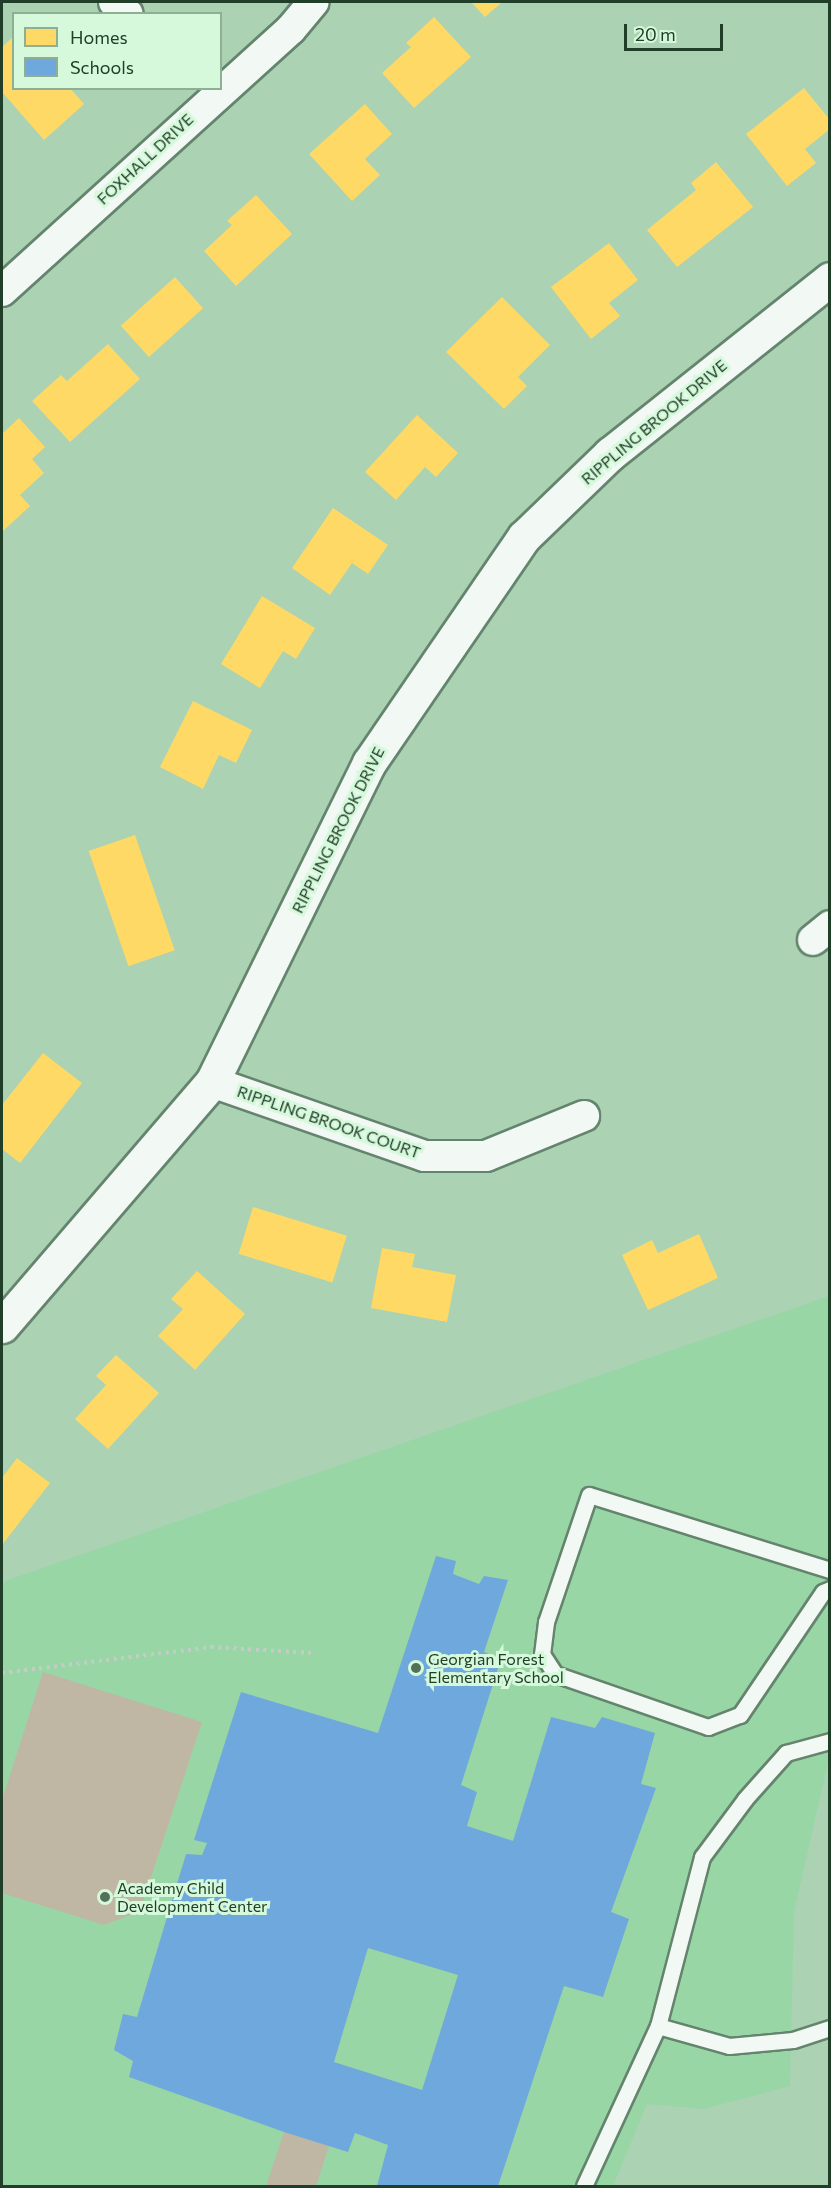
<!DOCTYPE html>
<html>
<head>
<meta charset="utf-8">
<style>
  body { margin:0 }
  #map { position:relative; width:831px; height:2188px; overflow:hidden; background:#aad2b3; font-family:Commissioner,sans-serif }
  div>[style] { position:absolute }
  .built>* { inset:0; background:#98d6a6 }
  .green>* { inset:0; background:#bfb7a4 }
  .homes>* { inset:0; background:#ffd966; transform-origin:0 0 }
  .schools>* { inset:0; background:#6fa8dc }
  .path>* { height:4px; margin-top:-2px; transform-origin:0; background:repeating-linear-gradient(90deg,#c2cec5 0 3px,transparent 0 7.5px) }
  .roads { filter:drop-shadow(2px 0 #64846d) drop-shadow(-2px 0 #64846d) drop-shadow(0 2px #64846d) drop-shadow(0 -2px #64846d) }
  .lane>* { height:15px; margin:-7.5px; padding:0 7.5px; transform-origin:7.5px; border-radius:7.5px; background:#f2f8f4 }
  .street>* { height:30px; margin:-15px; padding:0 15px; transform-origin:15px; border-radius:15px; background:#f2f8f4 }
  .secondary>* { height:33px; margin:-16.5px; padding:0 16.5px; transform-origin:16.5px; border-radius:16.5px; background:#f2f8f4 }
  .dots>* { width:16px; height:16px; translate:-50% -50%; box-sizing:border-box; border:3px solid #d6f9dc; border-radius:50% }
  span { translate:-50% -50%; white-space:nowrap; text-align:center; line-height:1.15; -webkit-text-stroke:6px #d6f9dc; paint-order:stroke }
  .street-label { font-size:16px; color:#213f28 }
  .poi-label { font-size:16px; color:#213f28 }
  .left { translate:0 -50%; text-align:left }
  .frame { position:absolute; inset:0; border:3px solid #213f28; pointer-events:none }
  .legend { position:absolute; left:12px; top:12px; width:210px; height:78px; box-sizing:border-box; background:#d6f9dc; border:2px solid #8eaf94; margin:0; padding:8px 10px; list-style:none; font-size:18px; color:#213f28 }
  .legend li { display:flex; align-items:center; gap:12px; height:30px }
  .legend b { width:30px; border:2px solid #8eaf94 }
  .scale { position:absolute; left:624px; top:24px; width:99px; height:27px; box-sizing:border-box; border:3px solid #213f28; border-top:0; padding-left:8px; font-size:18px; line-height:21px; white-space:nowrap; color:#213f28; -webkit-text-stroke:4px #d6f9dc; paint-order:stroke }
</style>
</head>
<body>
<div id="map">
  <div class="built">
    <i style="clip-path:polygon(829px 1296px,830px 1753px,794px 1912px,790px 2086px,704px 2109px,647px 2104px,613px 2186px,2px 2186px,2px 1582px)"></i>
  </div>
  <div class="green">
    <i style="clip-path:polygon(43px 1672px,202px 1722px,140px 1911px,104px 1925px,2px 1893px,2px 1800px)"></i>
    <i style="clip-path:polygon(284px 2132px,329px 2146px,316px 2186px,266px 2186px)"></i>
  </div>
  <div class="homes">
    <i style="clip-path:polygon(471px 2px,502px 2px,485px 17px)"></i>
    <i style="clip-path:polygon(434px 17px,471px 57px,414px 108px,382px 73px,411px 47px,406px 43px)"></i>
    <i style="clip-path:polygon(14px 36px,14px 88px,70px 88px,84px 104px,44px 140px,2px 92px,2px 47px)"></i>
    <i style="clip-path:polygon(804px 88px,830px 120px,830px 129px,805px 149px,816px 163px,787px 186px,746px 134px)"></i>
    <i style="clip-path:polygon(365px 104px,392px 134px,365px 159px,380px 175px,352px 201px,309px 154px)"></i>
    <i style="clip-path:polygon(716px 162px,753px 207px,677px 267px,647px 230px,696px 190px,691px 183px)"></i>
    <i style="clip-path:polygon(256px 195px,292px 234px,236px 286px,204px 251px,232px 225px,227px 221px)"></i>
    <i style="clip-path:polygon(609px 243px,638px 280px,609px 303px,620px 316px,591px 339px,551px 287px)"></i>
    <i style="left:175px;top:277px;width:42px;height:73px;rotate:48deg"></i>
    <i style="clip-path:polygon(502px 297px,550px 345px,518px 377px,527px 386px,504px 409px,446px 352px)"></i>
    <i style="clip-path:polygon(108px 344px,140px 379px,70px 442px,32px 401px,61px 375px,67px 381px)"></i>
    <i style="clip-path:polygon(417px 415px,458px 453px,436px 477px,425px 467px,396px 500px,365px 472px)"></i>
    <i style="clip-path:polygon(19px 418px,45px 447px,32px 459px,44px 473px,20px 495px,30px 506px,2px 532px,2px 434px)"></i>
    <i style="clip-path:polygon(333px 508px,388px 545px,368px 574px,352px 563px,330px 595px,292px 568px)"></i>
    <i style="clip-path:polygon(262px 596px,315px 628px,296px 659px,283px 651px,260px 688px,221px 664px)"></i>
    <i style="clip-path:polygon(193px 701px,252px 730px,236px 763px,219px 755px,203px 789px,160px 767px)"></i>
    <i style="left:135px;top:835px;width:122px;height:49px;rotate:71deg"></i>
    <i style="clip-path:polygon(43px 1053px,82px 1083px,20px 1163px,2px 1149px,2px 1105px)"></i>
    <i style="left:253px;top:1207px;width:98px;height:49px;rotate:17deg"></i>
    <i style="clip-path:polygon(699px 1234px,718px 1278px,648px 1310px,622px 1255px,652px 1240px,658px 1253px)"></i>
    <i style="clip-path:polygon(382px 1248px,415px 1254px,412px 1267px,456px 1275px,447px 1322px,371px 1308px)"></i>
    <i style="clip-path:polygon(197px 1271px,245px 1314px,195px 1370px,158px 1336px,183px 1309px,171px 1299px)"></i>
    <i style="clip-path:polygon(116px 1355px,159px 1393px,108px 1449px,75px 1419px,106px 1385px,96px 1376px)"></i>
    <i style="clip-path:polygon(17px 1458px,50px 1483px,2px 1545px,2px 1478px)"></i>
  </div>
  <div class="schools">
    <i style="clip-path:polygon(evenodd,436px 1556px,456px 1561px,453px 1574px,479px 1584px,484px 1576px,508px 1580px,484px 1652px,501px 1659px,461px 1785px,477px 1792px,467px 1826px,513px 1841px,551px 1717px,595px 1728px,602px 1717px,655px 1733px,641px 1784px,656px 1788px,611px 1912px,629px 1919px,603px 1997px,564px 1986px,498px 2186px,377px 2186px,388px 2145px,355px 2133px,348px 2152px,284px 2132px,129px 2077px,133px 2061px,114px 2050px,123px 2014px,137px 2017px,186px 1854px,202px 1855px,207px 1843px,194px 1840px,241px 1692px,378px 1733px,436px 1556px,368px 1948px,458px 1975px,422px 2090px,334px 2062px,368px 1948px)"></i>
  </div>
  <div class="path">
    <i style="left:2px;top:1673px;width:211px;rotate:-7.1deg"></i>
    <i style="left:211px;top:1647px;width:102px;rotate:3.4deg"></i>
  </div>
  <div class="roads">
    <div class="lane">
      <i style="left:830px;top:1570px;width:252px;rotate:-162.7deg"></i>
      <i style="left:589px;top:1495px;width:134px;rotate:108.7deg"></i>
      <i style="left:546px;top:1622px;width:32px;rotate:97deg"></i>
      <i style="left:542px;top:1654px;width:24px;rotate:57deg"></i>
      <i style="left:555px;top:1674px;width:162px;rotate:19.1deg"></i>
      <i style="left:708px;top:1727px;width:34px;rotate:-21deg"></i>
      <i style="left:740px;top:1715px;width:148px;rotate:-56deg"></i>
      <i style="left:823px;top:1592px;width:8px;rotate:-23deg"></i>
      <i style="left:658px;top:2026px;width:175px;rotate:-75.4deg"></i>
      <i style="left:702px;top:1857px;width:72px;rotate:-53.4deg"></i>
      <i style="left:745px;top:1799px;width:62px;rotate:-48.3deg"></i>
      <i style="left:786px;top:1753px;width:46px;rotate:-15.3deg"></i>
      <i style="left:584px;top:2186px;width:176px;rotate:-65.2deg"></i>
      <i style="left:658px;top:2026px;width:74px;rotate:15.7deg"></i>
      <i style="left:729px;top:2046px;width:64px;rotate:-5.4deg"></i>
      <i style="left:793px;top:2040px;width:39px;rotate:-18deg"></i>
    </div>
    <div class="street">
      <i style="left:114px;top:2px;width:18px;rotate:41deg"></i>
      <i style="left:2px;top:291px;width:390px;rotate:-42.2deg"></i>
      <i style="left:291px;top:29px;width:35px;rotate:-50deg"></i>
      <i style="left:813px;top:940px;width:22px;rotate:-39deg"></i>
      <i style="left:212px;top:1082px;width:225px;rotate:19.2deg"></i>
      <i style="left:424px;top:1156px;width:62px"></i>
      <i style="left:486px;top:1156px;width:106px;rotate:-22.2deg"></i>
    </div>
    <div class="secondary">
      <i style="left:2px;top:1326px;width:322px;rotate:-49.3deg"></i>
      <i style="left:212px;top:1082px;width:356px;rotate:-63.8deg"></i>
      <i style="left:369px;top:763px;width:274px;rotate:-55.6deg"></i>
      <i style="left:524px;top:537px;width:120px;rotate:-44deg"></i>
      <i style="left:610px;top:454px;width:281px;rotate:-38.5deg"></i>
    </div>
  </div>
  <div class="dots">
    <i style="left:416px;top:1668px;background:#517259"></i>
    <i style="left:105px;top:1897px;background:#517259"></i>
  </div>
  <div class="street-label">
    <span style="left:145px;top:159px;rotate:-43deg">FOXHALL DRIVE</span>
    <span style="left:654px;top:422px;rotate:-40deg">RIPPLING BROOK DRIVE</span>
    <span style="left:338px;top:830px;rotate:-63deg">RIPPLING BROOK DRIVE</span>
    <span style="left:329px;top:1122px;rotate:19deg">RIPPLING BROOK COURT</span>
  </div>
  <div class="poi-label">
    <span class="left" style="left:428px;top:1668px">Georgian Forest<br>Elementary School</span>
    <span class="left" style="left:117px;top:1897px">Academy Child<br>Development Center</span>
  </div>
  <div class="frame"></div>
  <ul class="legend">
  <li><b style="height:16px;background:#ffd966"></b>Homes</li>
  <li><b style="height:16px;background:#6fa8dc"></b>Schools</li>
  </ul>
  <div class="scale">20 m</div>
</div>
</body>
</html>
